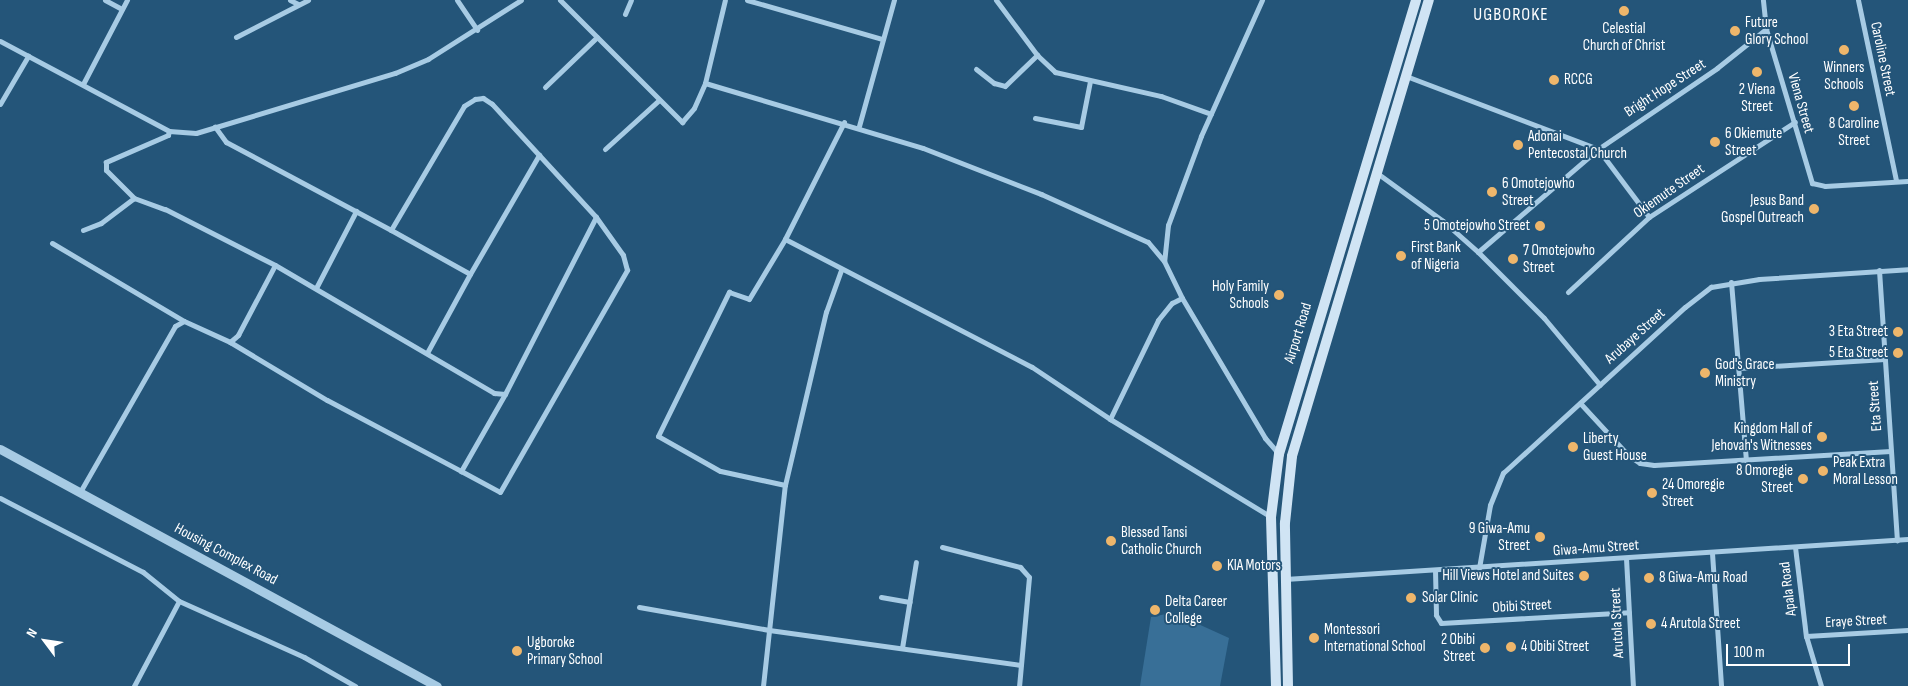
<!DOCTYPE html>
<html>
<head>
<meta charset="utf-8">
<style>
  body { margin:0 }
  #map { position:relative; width:1908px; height:686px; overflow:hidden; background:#245579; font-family:"Sofia Sans Condensed",sans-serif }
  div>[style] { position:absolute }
  .green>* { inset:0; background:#386f97 }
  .minor>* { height:5px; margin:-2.5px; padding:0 2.5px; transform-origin:2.5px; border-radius:2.5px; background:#a7cbe4 }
  .tertiary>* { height:9px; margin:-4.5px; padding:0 4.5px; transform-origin:4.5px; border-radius:4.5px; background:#a7cbe4 }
  .secondary>* { height:10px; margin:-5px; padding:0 5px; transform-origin:5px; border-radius:5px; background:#d0e4f4 }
  .dots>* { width:14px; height:14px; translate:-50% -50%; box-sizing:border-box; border:2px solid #245579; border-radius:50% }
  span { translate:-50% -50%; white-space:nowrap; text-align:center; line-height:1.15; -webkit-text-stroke:4px #245579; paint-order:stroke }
  .poi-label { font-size:15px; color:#fff }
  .left { translate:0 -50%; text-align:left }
  .right { translate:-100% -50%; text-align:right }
  .street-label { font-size:15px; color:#fff }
  .quarter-label { font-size:18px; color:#fff; letter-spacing:1px }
  .north { position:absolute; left:20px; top:616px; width:50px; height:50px; -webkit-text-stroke:4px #245579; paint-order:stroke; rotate:301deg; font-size:14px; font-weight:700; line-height:20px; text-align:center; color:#fff }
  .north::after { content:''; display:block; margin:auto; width:18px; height:22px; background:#fff; clip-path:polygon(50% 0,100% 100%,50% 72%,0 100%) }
  .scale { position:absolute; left:1726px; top:644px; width:124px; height:22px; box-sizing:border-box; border:2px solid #fff; border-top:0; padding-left:6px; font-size:15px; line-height:18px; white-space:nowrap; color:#fff; -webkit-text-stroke:4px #245579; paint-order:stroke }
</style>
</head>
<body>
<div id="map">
  <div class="green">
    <i style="clip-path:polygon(1166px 614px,1185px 618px,1229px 638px,1220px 686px,1140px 686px,1151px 617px)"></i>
  </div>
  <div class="minor">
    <i style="left:105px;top:0;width:19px;rotate:28deg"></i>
    <i style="left:290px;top:0;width:9px;rotate:27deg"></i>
    <i style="left:457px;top:0;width:36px;rotate:56deg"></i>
    <i style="left:560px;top:0;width:173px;rotate:45deg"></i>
    <i style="left:682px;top:122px;width:18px;rotate:-49deg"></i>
    <i style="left:694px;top:108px;width:27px;rotate:-66deg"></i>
    <i style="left:705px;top:83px;width:85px;rotate:-76.5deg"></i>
    <i style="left:747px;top:0;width:141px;rotate:16.1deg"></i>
    <i style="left:996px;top:0;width:69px;rotate:53.3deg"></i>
    <i style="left:1037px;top:55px;width:25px;rotate:43deg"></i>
    <i style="left:1055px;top:72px;width:109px;rotate:12.8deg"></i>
    <i style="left:1161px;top:96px;width:53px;rotate:19.8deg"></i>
    <i style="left:1262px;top:0;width:149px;rotate:114.2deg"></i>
    <i style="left:1201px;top:136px;width:95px;rotate:110.3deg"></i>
    <i style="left:1168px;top:225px;width:36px;rotate:96deg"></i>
    <i style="left:1164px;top:261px;width:41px;rotate:64.1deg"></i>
    <i style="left:1182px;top:298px;width:163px;rotate:59.3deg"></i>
    <i style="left:1265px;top:438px;width:21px;rotate:49deg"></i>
    <i style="left:1858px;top:0;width:185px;rotate:78.1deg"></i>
    <i style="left:625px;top:14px;width:15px;rotate:-67deg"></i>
    <i style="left:1766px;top:29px;width:161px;rotate:73.4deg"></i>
    <i style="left:1812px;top:183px;width:13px;rotate:13deg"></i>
    <i style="left:1825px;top:186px;width:83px;rotate:-3.4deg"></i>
    <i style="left:236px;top:37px;width:81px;rotate:-27.2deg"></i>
    <i style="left:0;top:41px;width:191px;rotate:28deg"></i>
    <i style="left:169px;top:131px;width:27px;rotate:4deg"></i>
    <i style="left:196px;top:133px;width:208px;rotate:-16.8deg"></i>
    <i style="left:395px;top:73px;width:36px;rotate:-23deg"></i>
    <i style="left:428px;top:59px;width:110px;rotate:-32.4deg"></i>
    <i style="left:976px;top:69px;width:23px;rotate:38deg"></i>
    <i style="left:994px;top:83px;width:11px;rotate:15deg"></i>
    <i style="left:1005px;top:86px;width:45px;rotate:-44.1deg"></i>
    <i style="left:1406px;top:76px;width:205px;rotate:20.8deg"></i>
    <i style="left:1598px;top:149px;width:144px;rotate:-34.2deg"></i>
    <i style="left:1717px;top:68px;width:63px;rotate:-38.5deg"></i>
    <i style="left:1766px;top:29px;width:29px;rotate:-96deg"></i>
    <i style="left:705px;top:83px;width:227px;rotate:16.6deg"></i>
    <i style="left:923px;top:148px;width:127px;rotate:21.3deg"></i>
    <i style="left:1041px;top:194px;width:117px;rotate:24.2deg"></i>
    <i style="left:1148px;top:242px;width:25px;rotate:50deg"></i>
    <i style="left:83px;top:84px;width:95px;rotate:-62.4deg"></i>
    <i style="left:545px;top:87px;width:72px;rotate:-43.9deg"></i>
    <i style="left:0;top:104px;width:56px;rotate:-59.7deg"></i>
    <i style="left:1035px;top:118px;width:47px;rotate:11.1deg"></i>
    <i style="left:1081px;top:127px;width:47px;rotate:-78.9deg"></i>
    <i style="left:859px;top:126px;width:131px;rotate:-74.5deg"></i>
    <i style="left:169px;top:131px;width:4px;rotate:104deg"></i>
    <i style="left:168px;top:135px;width:68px;rotate:156.5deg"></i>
    <i style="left:106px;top:162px;width:8px;rotate:90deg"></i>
    <i style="left:106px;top:170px;width:40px;rotate:45deg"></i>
    <i style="left:134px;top:198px;width:33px;rotate:20deg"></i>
    <i style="left:165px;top:209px;width:123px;rotate:27deg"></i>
    <i style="left:275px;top:265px;width:254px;rotate:30.3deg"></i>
    <i style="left:494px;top:393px;width:11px;rotate:5deg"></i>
    <i style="left:505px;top:394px;width:199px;rotate:-62.8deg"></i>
    <i style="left:596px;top:217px;width:154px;rotate:-132.6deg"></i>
    <i style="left:492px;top:104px;width:11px;rotate:-146deg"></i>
    <i style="left:483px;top:98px;width:8px;rotate:173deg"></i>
    <i style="left:475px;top:99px;width:13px;rotate:148deg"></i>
    <i style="left:464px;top:106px;width:144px;rotate:120.5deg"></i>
    <i style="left:391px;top:230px;width:187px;rotate:-151.9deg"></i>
    <i style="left:226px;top:142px;width:19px;rotate:-126deg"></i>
    <i style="left:605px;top:149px;width:72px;rotate:-42.2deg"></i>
    <i style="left:1377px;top:173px;width:82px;rotate:36deg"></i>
    <i style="left:1443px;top:221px;width:47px;rotate:41.5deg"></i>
    <i style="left:1478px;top:252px;width:93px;rotate:45deg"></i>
    <i style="left:1544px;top:318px;width:87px;rotate:50.1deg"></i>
    <i style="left:83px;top:230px;width:19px;rotate:-21deg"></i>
    <i style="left:101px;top:223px;width:41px;rotate:-37.1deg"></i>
    <i style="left:391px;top:230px;width:90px;rotate:29.1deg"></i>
    <i style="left:470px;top:274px;width:88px;rotate:118.6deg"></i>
    <i style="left:785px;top:239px;width:278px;rotate:27.4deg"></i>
    <i style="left:1032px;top:367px;width:94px;rotate:33.7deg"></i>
    <i style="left:1110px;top:419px;width:188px;rotate:31.3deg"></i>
    <i style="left:52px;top:243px;width:153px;rotate:30.6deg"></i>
    <i style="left:1478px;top:252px;width:158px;rotate:-40.6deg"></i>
    <i style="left:1598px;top:149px;width:85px;rotate:53.1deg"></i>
    <i style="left:1879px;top:270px;width:271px;rotate:86.2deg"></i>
    <i style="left:470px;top:274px;width:138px;rotate:-59.9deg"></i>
    <i style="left:1731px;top:282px;width:179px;rotate:85.2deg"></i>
    <i style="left:316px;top:288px;width:87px;rotate:-62.5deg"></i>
    <i style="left:1568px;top:292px;width:110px;rotate:-42.8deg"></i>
    <i style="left:1649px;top:217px;width:174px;rotate:-33.1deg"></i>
    <i style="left:230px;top:342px;width:113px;rotate:30.9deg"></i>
    <i style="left:327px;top:400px;width:152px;rotate:27.9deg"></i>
    <i style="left:1739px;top:368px;width:146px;rotate:-3.5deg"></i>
    <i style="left:505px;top:394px;width:89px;rotate:119.7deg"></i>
    <i style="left:461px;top:471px;width:44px;rotate:28.3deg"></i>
    <i style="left:500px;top:492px;width:256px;rotate:-60.2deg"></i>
    <i style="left:627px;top:270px;width:16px;rotate:-105deg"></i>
    <i style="left:623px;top:255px;width:47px;rotate:-125.4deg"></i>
    <i style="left:1580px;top:403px;width:71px;rotate:47.3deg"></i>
    <i style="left:1628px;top:455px;width:14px;rotate:34deg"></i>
    <i style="left:1640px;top:463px;width:14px;rotate:8deg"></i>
    <i style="left:1654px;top:465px;width:237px;rotate:-3.4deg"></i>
    <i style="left:1110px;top:419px;width:110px;rotate:-64.1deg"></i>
    <i style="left:1158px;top:320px;width:22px;rotate:-51deg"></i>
    <i style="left:1172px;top:303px;width:11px;rotate:-27deg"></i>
    <i style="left:785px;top:485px;width:66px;rotate:-167.8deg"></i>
    <i style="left:720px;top:471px;width:71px;rotate:-150.6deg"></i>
    <i style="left:658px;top:436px;width:161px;rotate:-63.8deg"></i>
    <i style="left:729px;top:292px;width:21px;rotate:19deg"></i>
    <i style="left:749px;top:299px;width:70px;rotate:-59deg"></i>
    <i style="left:785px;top:239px;width:131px;rotate:-63.2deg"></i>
    <i style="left:80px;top:492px;width:191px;rotate:-60.2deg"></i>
    <i style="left:175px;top:326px;width:10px;rotate:-29deg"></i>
    <i style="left:184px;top:321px;width:51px;rotate:24.5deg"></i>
    <i style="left:230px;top:342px;width:11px;rotate:-41deg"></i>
    <i style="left:238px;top:335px;width:79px;rotate:-62.1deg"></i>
    <i style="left:0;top:498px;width:161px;rotate:27.4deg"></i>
    <i style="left:143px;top:572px;width:46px;rotate:38.9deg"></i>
    <i style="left:179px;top:601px;width:137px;rotate:24.1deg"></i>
    <i style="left:304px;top:657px;width:59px;rotate:29.6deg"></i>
    <i style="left:942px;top:547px;width:81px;rotate:14.4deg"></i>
    <i style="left:1020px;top:567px;width:13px;rotate:48deg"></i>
    <i style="left:1029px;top:577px;width:109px;rotate:95.2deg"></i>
    <i style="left:1795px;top:547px;width:90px;rotate:83deg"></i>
    <i style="left:1806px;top:636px;width:52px;rotate:73.3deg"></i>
    <i style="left:1712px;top:553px;width:133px;rotate:86.1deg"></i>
    <i style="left:1626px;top:558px;width:128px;rotate:86.9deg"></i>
    <i style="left:1479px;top:568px;width:64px;rotate:-80.1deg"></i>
    <i style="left:1490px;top:505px;width:35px;rotate:-68deg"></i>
    <i style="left:1503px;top:473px;width:246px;rotate:-42.4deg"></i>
    <i style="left:1685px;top:307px;width:33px;rotate:-38deg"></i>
    <i style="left:1711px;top:287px;width:49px;rotate:-9.5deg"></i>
    <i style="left:1759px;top:279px;width:149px;rotate:-3.8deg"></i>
    <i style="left:1435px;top:570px;width:45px;rotate:88.7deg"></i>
    <i style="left:1436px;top:615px;width:9px;rotate:58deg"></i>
    <i style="left:1441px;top:623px;width:188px;rotate:-3.3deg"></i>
    <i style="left:1285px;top:579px;width:624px;rotate:-3.67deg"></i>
    <i style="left:881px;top:597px;width:29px;rotate:10deg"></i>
    <i style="left:639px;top:607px;width:132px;rotate:10deg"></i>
    <i style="left:769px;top:630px;width:254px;rotate:7.9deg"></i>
    <i style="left:1806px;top:636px;width:102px;rotate:-3.4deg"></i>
    <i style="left:902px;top:648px;width:87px;rotate:-80.8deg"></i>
    <i style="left:134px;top:686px;width:96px;rotate:-62.1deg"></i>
    <i style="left:763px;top:686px;width:202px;rotate:-83.8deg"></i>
    <i style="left:785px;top:485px;width:178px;rotate:-76.7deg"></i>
    <i style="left:826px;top:312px;width:45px;rotate:-70.3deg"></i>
  </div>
  <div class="tertiary">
    <i style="left:0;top:449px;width:497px;rotate:28.5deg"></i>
  </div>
  <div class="secondary">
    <i style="left:1276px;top:686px;width:169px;rotate:-91.7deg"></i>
    <i style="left:1271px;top:517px;width:64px;rotate:-82.8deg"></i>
    <i style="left:1279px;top:454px;width:474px;rotate:-73.2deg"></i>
    <i style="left:1288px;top:686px;width:163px;rotate:-91.1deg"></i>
    <i style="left:1285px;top:523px;width:67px;rotate:-84deg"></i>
    <i style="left:1292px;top:456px;width:476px;rotate:-73.3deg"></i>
  </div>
  <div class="dots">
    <i style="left:1624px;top:11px;background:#eeb66b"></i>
    <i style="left:1735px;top:31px;background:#eeb66b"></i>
    <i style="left:1844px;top:50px;background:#eeb66b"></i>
    <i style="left:1757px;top:72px;background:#eeb66b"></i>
    <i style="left:1554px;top:80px;background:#eeb66b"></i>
    <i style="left:1854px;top:106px;background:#eeb66b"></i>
    <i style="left:1715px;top:142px;background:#eeb66b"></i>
    <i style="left:1518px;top:145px;background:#eeb66b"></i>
    <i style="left:1492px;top:192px;background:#eeb66b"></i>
    <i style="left:1814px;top:209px;background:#eeb66b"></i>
    <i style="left:1540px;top:226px;background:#eeb66b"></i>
    <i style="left:1401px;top:256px;background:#eeb66b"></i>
    <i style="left:1513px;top:259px;background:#eeb66b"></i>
    <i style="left:1279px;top:295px;background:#eeb66b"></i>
    <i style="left:1898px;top:332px;background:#eeb66b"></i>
    <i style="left:1898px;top:353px;background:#eeb66b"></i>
    <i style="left:1705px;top:373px;background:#eeb66b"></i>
    <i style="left:1822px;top:437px;background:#eeb66b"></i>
    <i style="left:1573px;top:447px;background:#eeb66b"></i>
    <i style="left:1823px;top:471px;background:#eeb66b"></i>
    <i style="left:1803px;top:479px;background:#eeb66b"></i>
    <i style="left:1652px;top:493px;background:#eeb66b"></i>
    <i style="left:1540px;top:537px;background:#eeb66b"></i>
    <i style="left:1111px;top:541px;background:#eeb66b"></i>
    <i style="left:1217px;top:566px;background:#eeb66b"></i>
    <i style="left:1584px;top:576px;background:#eeb66b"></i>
    <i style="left:1649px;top:578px;background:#eeb66b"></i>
    <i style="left:1411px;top:598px;background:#eeb66b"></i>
    <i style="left:1155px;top:610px;background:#eeb66b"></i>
    <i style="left:1651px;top:624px;background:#eeb66b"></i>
    <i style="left:1314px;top:638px;background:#eeb66b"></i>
    <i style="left:1511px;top:647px;background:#eeb66b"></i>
    <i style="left:1485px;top:648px;background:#eeb66b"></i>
    <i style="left:517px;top:651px;background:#eeb66b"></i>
  </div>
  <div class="poi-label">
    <span class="left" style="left:1745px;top:31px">Future<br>Glory School</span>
    <span style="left:1624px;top:37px">Celestial<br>Church of Christ</span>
    <span style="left:1844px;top:76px">Winners<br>Schools</span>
    <span class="left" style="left:1564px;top:80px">RCCG</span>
    <span style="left:1757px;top:98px">2 Viena<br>Street</span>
    <span style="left:1854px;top:132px">8 Caroline<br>Street</span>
    <span class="left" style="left:1725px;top:142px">6 Okiemute<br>Street</span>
    <span class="left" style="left:1528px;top:145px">Adonai<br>Pentecostal Church</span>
    <span class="left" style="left:1502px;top:192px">6 Omotejowho<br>Street</span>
    <span class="right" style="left:1804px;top:209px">Jesus Band<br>Gospel Outreach</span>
    <span class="right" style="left:1530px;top:226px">5 Omotejowho Street</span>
    <span class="left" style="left:1411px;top:256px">First Bank<br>of Nigeria</span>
    <span class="left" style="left:1523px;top:259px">7 Omotejowho<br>Street</span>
    <span class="right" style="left:1269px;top:295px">Holy Family<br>Schools</span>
    <span class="right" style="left:1888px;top:332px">3 Eta Street</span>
    <span class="right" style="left:1888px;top:353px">5 Eta Street</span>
    <span class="left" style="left:1715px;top:373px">God's Grace<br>Ministry</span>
    <span class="right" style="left:1812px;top:437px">Kingdom Hall of<br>Jehovah's Witnesses</span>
    <span class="left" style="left:1583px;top:447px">Liberty<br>Guest House</span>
    <span class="left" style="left:1833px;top:471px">Peak Extra<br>Moral Lesson</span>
    <span class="right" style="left:1793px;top:479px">8 Omoregie<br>Street</span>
    <span class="left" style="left:1662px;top:493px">24 Omoregie<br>Street</span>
    <span class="right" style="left:1530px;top:537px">9 Giwa-Amu<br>Street</span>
    <span class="left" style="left:1121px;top:541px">Blessed Tansi<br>Catholic Church</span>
    <span class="left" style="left:1227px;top:566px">KIA Motors</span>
    <span class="right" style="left:1574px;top:576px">Hill Views Hotel and Suites</span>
    <span class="left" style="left:1659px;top:578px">8 Giwa-Amu Road</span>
    <span class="left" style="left:1422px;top:598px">Solar Clinic</span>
    <span class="left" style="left:1165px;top:610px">Delta Career<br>College</span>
    <span class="left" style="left:1661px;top:624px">4 Arutola Street</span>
    <span class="left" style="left:1324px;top:638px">Montessori<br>International School</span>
    <span class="right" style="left:1475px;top:648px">2 Obibi<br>Street</span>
    <span class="left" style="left:527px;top:651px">Ugboroke<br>Primary School</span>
    <span class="left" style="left:1521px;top:647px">4 Obibi Street</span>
  </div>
  <div class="street-label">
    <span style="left:1883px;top:59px;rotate:78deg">Caroline Street</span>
    <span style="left:1665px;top:88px;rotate:-33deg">Bright Hope Street</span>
    <span style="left:1801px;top:103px;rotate:74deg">Viena Street</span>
    <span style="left:1669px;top:191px;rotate:-35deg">Okiemute Street</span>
    <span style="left:1298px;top:333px;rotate:-73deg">Airport Road</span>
    <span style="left:1635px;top:336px;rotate:-42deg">Arubaye Street</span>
    <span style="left:1875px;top:406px;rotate:-94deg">Eta Street</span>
    <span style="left:1596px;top:548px;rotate:-4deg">Giwa-Amu Street</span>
    <span style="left:226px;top:554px;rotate:28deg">Housing Complex Road</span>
    <span style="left:1788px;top:589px;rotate:-97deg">Apala Road</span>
    <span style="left:1522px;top:606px;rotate:-3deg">Obibi Street</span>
    <span style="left:1856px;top:621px;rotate:-3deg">Eraye Street</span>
    <span style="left:1617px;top:623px;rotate:-93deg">Arutola Street</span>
  </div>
  <div class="quarter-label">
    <span style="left:1511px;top:15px">UGBOROKE</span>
  </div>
  <div class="north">N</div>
  <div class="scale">100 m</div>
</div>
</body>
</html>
